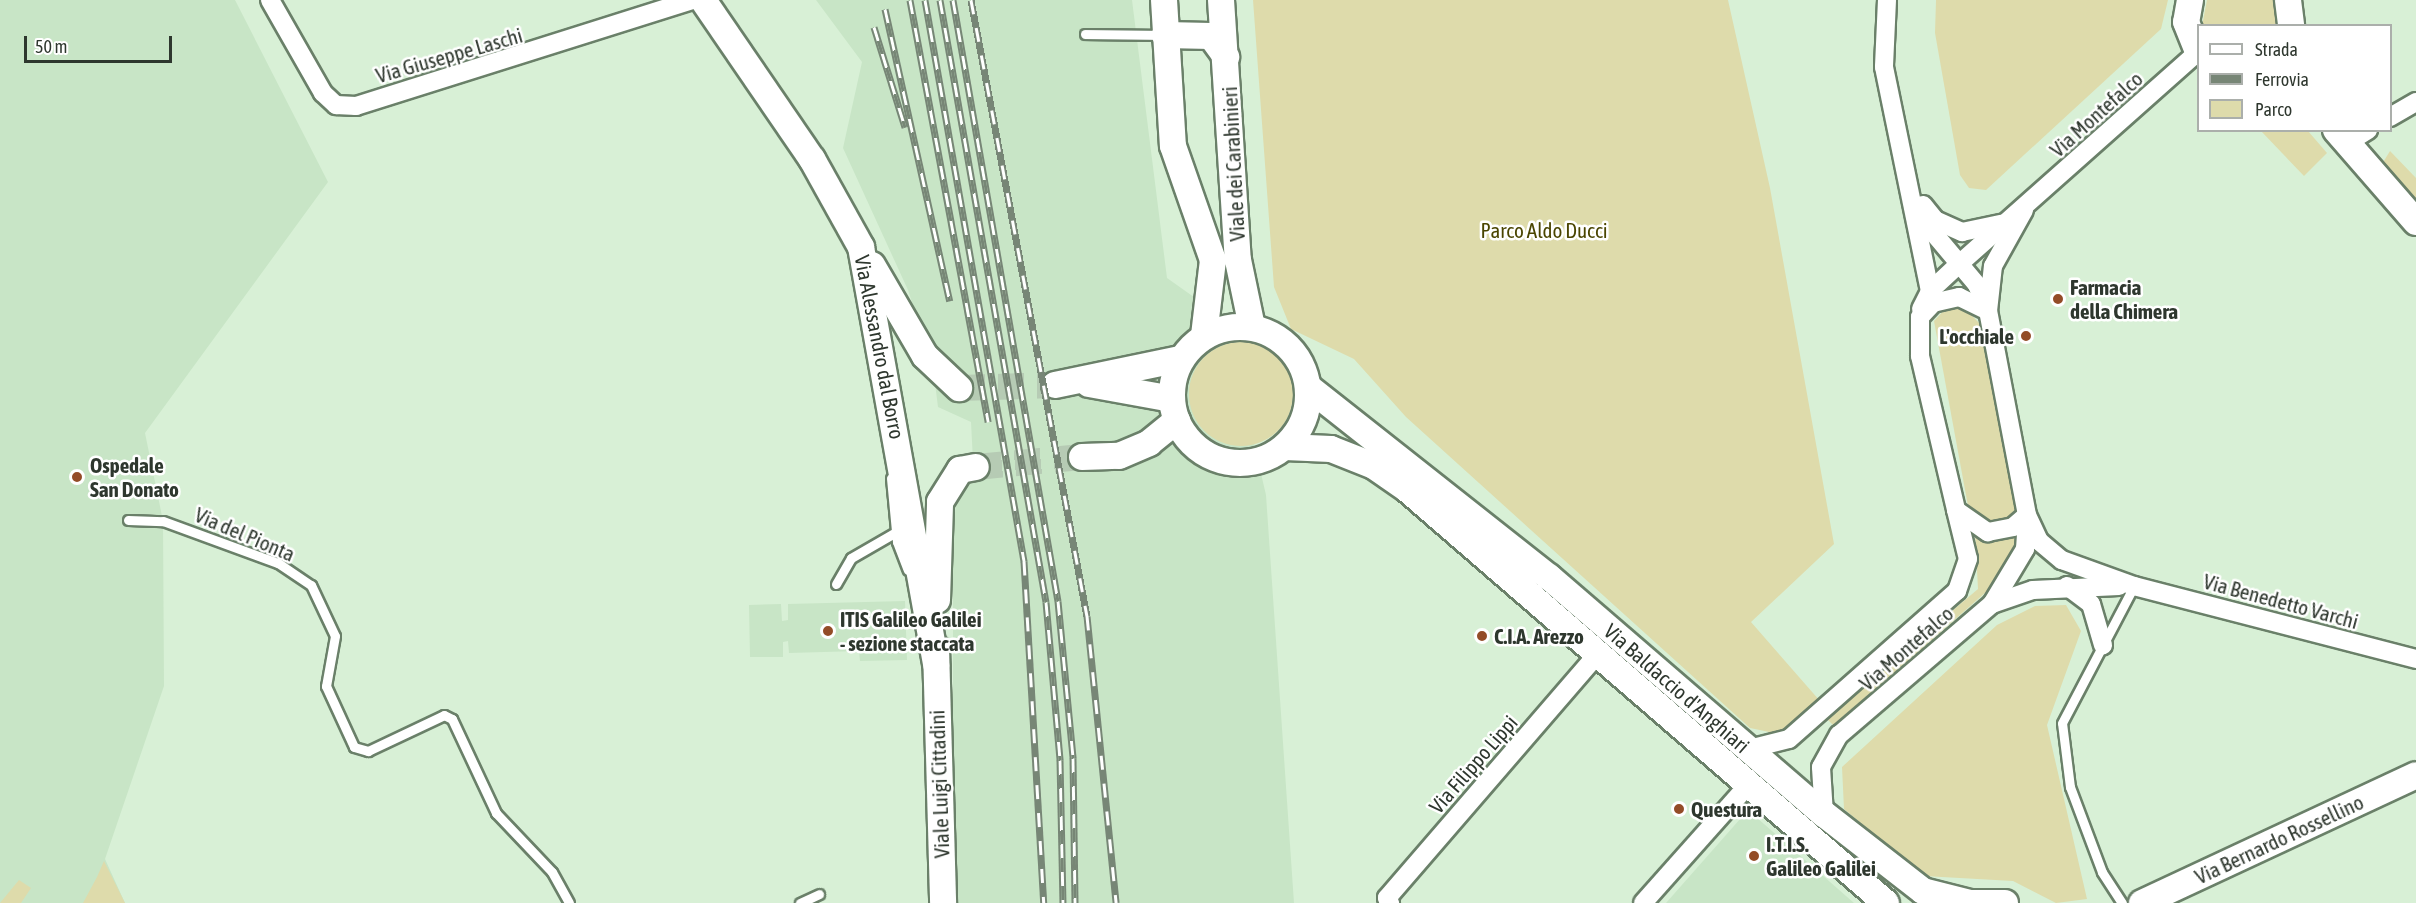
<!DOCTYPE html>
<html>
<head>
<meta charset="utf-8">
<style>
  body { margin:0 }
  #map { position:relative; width:2416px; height:903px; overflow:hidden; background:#d8f0d6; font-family:"Asap Condensed",sans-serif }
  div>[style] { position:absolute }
  .built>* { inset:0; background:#c8e5c6 }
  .green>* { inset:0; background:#dedbab }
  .round { border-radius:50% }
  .secondary-tunnel>* { height:26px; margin-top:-13px; transform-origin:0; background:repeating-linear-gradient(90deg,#b6cbb4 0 26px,transparent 0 39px) }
  .roads { filter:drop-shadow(2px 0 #6a8069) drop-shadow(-2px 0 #6a8069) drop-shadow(0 2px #6a8069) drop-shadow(0 -2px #6a8069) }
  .service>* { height:9px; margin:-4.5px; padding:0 4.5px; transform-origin:4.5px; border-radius:4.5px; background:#fff }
  .minor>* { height:18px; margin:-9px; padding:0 9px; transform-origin:9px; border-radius:9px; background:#fff }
  .secondary>* { height:26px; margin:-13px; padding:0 13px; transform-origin:13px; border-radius:13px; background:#fff }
  .secondary>.ring { margin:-13px; padding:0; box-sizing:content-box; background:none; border:26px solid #fff; border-radius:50% }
  .rail>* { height:7px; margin-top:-3.5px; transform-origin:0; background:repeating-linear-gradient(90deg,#fff 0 14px,#778676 0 28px); box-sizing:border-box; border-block:2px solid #778676 }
  .dots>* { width:16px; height:16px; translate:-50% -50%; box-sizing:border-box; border:3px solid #fff; border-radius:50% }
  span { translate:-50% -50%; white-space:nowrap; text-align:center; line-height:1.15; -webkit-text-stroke:5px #fff; paint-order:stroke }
  .street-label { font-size:21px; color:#2e372e }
  .park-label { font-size:21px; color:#4a4500 }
  .poi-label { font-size:21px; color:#2e372e; font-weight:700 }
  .left { translate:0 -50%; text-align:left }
  .right { translate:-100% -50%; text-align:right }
  .legend { position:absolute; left:2197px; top:24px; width:195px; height:108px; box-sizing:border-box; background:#fff; border:2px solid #abafab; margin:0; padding:8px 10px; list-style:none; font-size:18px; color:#2e372e }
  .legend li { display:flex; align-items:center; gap:12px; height:30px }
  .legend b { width:30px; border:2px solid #abafab }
  .scale { position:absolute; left:24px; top:36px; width:148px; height:27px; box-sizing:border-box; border:3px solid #2e372e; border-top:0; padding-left:8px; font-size:18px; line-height:21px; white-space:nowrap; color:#2e372e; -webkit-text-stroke:4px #fff; paint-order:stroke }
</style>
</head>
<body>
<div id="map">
  <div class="built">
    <i style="clip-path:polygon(0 0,235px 0,328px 182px,145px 433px,163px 521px,164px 686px,105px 859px,125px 903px,0 903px)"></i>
    <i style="clip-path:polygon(816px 0,1132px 0,1167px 278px,1225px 319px,1266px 495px,1294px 903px,953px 903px,953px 558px,956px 494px,974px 481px,971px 422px,938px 407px,933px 367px,908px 290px,843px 148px,862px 62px)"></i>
    <i style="clip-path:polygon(905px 601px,907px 660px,860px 661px,859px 651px,789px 653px,788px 641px,783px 642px,783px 657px,750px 657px,749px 605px,781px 604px,782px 621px,788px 620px,788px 604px)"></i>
    <i style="clip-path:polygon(1748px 810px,1854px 903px,1666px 903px)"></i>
  </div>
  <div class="green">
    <i style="clip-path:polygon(1253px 0,1728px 0,1770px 188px,1834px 544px,1751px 622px,1820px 701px,1783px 735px,1750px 728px,1406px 417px,1354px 359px,1291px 329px,1274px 287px)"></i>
    <i style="clip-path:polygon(1936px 0,2168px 0,2161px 29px,1986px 190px,1969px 188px,1960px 175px,1935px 33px)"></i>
    <i style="clip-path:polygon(2207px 0,2273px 0,2278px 25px,2202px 26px)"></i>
    <i style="clip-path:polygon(2261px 131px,2308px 131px,2327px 153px,2304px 176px)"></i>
    <i style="clip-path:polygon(2390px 151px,2416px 178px,2416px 210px,2379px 169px)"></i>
    <i style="clip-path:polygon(1962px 305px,1980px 324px,2017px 499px,2014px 513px,1999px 522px,1980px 520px,1968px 506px,1934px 321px,1945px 309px)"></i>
    <i class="round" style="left:1189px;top:342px;width:104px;height:104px"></i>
    <i style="clip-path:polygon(2019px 528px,2016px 547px,1994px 585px,1834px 726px,1826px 718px,1978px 589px,1975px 533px)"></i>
    <i style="clip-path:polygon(2066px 605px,2081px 631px,2047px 725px,2087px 899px,2056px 903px,2013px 881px,1924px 876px,1844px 809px,1842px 767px,1997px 625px,2035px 606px)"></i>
    <i style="clip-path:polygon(104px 861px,125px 903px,83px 903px,97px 877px)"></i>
    <i style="clip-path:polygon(19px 880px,31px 888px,21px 903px,0 903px)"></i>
  </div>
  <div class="secondary-tunnel">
    <i style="left:959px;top:388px;width:96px;rotate:-1.8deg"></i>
    <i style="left:976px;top:467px;width:106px;rotate:-5.4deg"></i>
  </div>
  <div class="roads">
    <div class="service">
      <i style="left:1085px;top:34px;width:78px;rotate:0.7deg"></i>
      <i style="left:891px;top:478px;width:64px;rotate:84.6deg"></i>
      <i style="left:897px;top:542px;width:30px;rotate:69deg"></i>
      <i style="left:128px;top:520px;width:35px;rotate:2deg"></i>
      <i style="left:163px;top:521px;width:122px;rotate:20.1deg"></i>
      <i style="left:278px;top:563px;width:40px;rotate:34deg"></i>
      <i style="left:311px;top:585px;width:56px;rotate:64.8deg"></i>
      <i style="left:335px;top:636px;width:51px;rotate:100.2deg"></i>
      <i style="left:326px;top:686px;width:67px;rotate:65.3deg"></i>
      <i style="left:354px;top:747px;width:15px;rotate:16deg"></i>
      <i style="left:368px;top:751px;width:84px;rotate:-25.3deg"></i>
      <i style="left:444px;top:715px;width:9px;rotate:27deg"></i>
      <i style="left:452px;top:719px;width:104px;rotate:64.9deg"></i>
      <i style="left:496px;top:813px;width:81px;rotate:46.5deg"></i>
      <i style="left:552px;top:872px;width:35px;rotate:61deg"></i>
      <i style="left:836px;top:584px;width:30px;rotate:-60deg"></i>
      <i style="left:851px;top:558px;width:52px;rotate:-30deg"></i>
      <i style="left:800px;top:903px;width:21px;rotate:-25deg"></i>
      <i style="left:2122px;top:903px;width:37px;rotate:-123deg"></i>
      <i style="left:2102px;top:872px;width:91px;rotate:-110.6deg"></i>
      <i style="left:2070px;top:787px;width:64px;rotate:-97.1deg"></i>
      <i style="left:2062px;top:723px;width:155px;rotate:-62.3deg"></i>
    </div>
    <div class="minor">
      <i style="left:270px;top:0;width:107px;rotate:60.3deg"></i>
      <i style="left:323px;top:93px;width:18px;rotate:43deg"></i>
      <i style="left:336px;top:105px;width:20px;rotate:3deg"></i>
      <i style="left:356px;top:106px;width:353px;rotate:-17.5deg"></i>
      <i style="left:1887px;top:0;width:67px;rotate:92.6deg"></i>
      <i style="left:1884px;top:67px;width:229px;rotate:78.4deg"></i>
      <i style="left:2390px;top:117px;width:30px;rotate:-30deg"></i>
      <i style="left:2347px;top:143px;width:25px;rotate:-32deg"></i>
      <i style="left:1923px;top:205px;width:19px;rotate:51deg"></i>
      <i style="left:1935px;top:220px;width:30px;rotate:24deg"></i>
      <i style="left:1962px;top:232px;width:40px;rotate:-12deg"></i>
      <i style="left:1915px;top:211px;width:97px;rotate:50deg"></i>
      <i style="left:1977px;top:285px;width:26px;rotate:67deg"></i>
      <i style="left:1921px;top:309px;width:20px;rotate:-63deg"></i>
      <i style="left:1930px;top:291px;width:38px;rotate:-43deg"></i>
      <i style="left:1958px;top:265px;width:321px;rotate:-41.6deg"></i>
      <i style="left:1988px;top:311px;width:32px;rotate:-154deg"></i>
      <i style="left:1959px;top:297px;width:27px;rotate:167deg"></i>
      <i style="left:1933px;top:303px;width:19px;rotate:133deg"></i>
      <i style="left:1920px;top:317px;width:39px;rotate:90deg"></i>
      <i style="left:1920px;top:356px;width:158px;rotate:76.8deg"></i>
      <i style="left:1956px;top:510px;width:39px;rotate:35deg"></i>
      <i style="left:1988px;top:532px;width:25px;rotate:-11deg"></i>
      <i style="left:2013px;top:527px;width:18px;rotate:-41deg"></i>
      <i style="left:2027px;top:515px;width:208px;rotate:-100.8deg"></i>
      <i style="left:1988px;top:311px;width:45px;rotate:-83.7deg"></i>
      <i style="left:1993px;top:266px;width:64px;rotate:-61deg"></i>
      <i style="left:2027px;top:515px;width:29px;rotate:65deg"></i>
      <i style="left:2039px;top:541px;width:30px;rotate:40deg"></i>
      <i style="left:2062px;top:560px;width:77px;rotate:19.9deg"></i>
      <i style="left:2134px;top:586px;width:291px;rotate:14.5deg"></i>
      <i style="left:2067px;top:586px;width:30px;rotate:37deg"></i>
      <i style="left:2091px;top:604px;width:43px;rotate:73.7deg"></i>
      <i style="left:1992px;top:604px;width:43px;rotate:-18.9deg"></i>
      <i style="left:2033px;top:590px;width:86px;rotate:-2.7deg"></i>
      <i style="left:1749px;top:749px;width:41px;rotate:-14deg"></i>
      <i style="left:1789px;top:739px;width:224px;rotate:-41.4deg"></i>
      <i style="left:1957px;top:591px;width:34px;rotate:-71deg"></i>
      <i style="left:1968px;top:559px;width:50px;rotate:-103.8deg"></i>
      <i style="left:1824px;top:814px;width:47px;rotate:-93.7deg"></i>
      <i style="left:1821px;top:767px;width:37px;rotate:-61deg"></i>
      <i style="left:1839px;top:735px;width:201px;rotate:-40.6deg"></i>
      <i style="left:1992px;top:604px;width:64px;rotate:-59deg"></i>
      <i style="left:2025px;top:549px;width:29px;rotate:-86deg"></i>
      <i style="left:1390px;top:903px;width:6px;rotate:-121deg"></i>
      <i style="left:1387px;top:898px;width:321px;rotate:-49.2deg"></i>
      <i style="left:1643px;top:903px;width:158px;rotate:-48.3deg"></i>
    </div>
    <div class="secondary">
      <i style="left:703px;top:0;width:193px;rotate:55.6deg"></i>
      <i style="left:812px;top:159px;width:101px;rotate:60.9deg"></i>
      <i style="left:861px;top:247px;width:425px;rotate:79.8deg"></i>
      <i style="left:1164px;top:0;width:146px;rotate:86.5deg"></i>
      <i style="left:1173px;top:146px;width:121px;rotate:70.7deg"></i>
      <i style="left:1213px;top:260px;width:77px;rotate:96.8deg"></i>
      <i style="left:1221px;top:0;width:261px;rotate:86.3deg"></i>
      <i style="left:1238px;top:260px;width:68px;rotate:78.2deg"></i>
      <i style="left:2190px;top:0;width:22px;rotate:100deg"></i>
      <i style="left:2186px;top:22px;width:32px;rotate:68deg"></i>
      <i style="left:2288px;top:0;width:26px;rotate:83deg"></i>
      <i style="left:1165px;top:35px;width:46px;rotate:1.2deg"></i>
      <i style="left:1211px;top:36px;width:26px;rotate:54deg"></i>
      <i style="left:2336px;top:130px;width:122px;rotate:49deg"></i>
      <i style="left:872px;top:265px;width:105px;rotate:59.8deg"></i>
      <i style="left:925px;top:356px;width:47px;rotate:43.3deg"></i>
      <i class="ring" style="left:1172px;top:327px;width:110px;height:110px"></i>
      <i style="left:1089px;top:384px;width:84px;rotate:10.2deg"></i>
      <i style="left:1055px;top:385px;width:129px;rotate:-11.7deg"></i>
      <i style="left:1308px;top:387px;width:307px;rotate:38.3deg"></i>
      <i style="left:1549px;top:577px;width:363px;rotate:40.8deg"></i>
      <i style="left:1824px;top:814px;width:125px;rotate:37.9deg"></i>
      <i style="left:1923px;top:891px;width:49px;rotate:14.3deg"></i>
      <i style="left:1285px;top:447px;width:46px;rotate:2.5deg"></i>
      <i style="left:1331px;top:449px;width:46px;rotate:21.6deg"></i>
      <i style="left:1374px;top:466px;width:40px;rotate:34.9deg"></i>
      <i style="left:1407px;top:489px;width:633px;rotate:40.84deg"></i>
      <i style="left:1082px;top:457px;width:37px;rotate:-2deg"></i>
      <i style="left:1119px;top:456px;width:33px;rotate:-23deg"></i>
      <i style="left:1149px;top:443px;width:36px;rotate:-39deg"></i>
      <i style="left:937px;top:600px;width:98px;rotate:-88.2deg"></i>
      <i style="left:940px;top:502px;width:38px;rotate:-58deg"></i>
      <i style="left:960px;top:470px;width:16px;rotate:-11deg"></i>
      <i style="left:936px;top:648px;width:255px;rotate:88.4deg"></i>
      <i style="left:1970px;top:903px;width:35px"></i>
      <i style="left:2142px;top:903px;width:302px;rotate:-25deg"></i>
    </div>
  </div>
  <div class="rail">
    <i style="left:910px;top:0;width:429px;rotate:79.5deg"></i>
    <i style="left:925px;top:0;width:570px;rotate:79.99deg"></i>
    <i style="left:1024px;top:561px;width:343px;rotate:86.7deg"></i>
    <i style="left:940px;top:0;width:611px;rotate:80.01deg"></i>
    <i style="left:1046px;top:602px;width:159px;rotate:84.9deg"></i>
    <i style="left:1060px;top:760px;width:143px;rotate:88.8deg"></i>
    <i style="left:953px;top:0;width:610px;rotate:80.09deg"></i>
    <i style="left:1058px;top:601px;width:158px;rotate:84.5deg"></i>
    <i style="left:1073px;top:758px;width:145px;rotate:89.2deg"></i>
    <i style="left:971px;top:0;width:627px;rotate:79.34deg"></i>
    <i style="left:1087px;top:616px;width:288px;rotate:84.2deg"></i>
    <i style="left:885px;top:9px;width:299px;rotate:77.5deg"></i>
    <i style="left:874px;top:27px;width:105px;rotate:72.8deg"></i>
  </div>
  <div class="dots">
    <i style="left:2058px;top:299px;background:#934c27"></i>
    <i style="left:2026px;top:336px;background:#934c27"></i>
    <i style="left:77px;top:477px;background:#934c27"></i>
    <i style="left:828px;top:631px;background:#934c27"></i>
    <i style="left:1482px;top:636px;background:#934c27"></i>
    <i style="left:1679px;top:809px;background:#934c27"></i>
    <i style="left:1754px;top:856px;background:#934c27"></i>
  </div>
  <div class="street-label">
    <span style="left:449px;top:55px;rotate:-16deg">Via Giuseppe Laschi</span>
    <span style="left:2096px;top:114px;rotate:-42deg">Via Montefalco</span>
    <span style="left:1233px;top:164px;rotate:-93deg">Viale dei Carabinieri</span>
    <span style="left:880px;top:347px;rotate:79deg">Via Alessandro dal Borro</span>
    <span style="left:245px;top:534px;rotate:23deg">Via del Pionta</span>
    <span style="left:2281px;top:601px;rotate:15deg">Via Benedetto Varchi</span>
    <span style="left:1906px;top:648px;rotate:-41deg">Via Montefalco</span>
    <span style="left:1677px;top:688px;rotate:41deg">Via Baldaccio d'Anghiari</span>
    <span style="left:1473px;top:764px;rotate:-49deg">Via Filippo Lippi</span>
    <span style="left:939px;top:784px;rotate:-92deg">Viale Luigi Cittadini</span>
    <span style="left:2279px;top:839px;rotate:-25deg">Via Bernardo Rossellino</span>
  </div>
  <div class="park-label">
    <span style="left:1544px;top:230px">Parco Aldo Ducci</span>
  </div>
  <div class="poi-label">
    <span class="left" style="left:2070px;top:299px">Farmacia<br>della Chimera</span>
    <span class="right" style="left:2014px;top:336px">L'occhiale</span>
    <span class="left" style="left:90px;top:477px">Ospedale<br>San Donato</span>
    <span class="left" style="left:840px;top:631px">ITIS Galileo Galilei<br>- sezione staccata</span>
    <span class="left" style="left:1494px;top:636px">C.I.A. Arezzo</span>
    <span class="left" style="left:1691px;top:809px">Questura</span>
    <span class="left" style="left:1766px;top:856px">I.T.I.S.<br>Galileo Galilei</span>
  </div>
  <ul class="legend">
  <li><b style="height:8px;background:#fff"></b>Strada</li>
  <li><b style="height:8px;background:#778676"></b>Ferrovia</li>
  <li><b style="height:16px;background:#dedbab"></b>Parco</li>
  </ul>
  <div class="scale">50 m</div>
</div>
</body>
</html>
